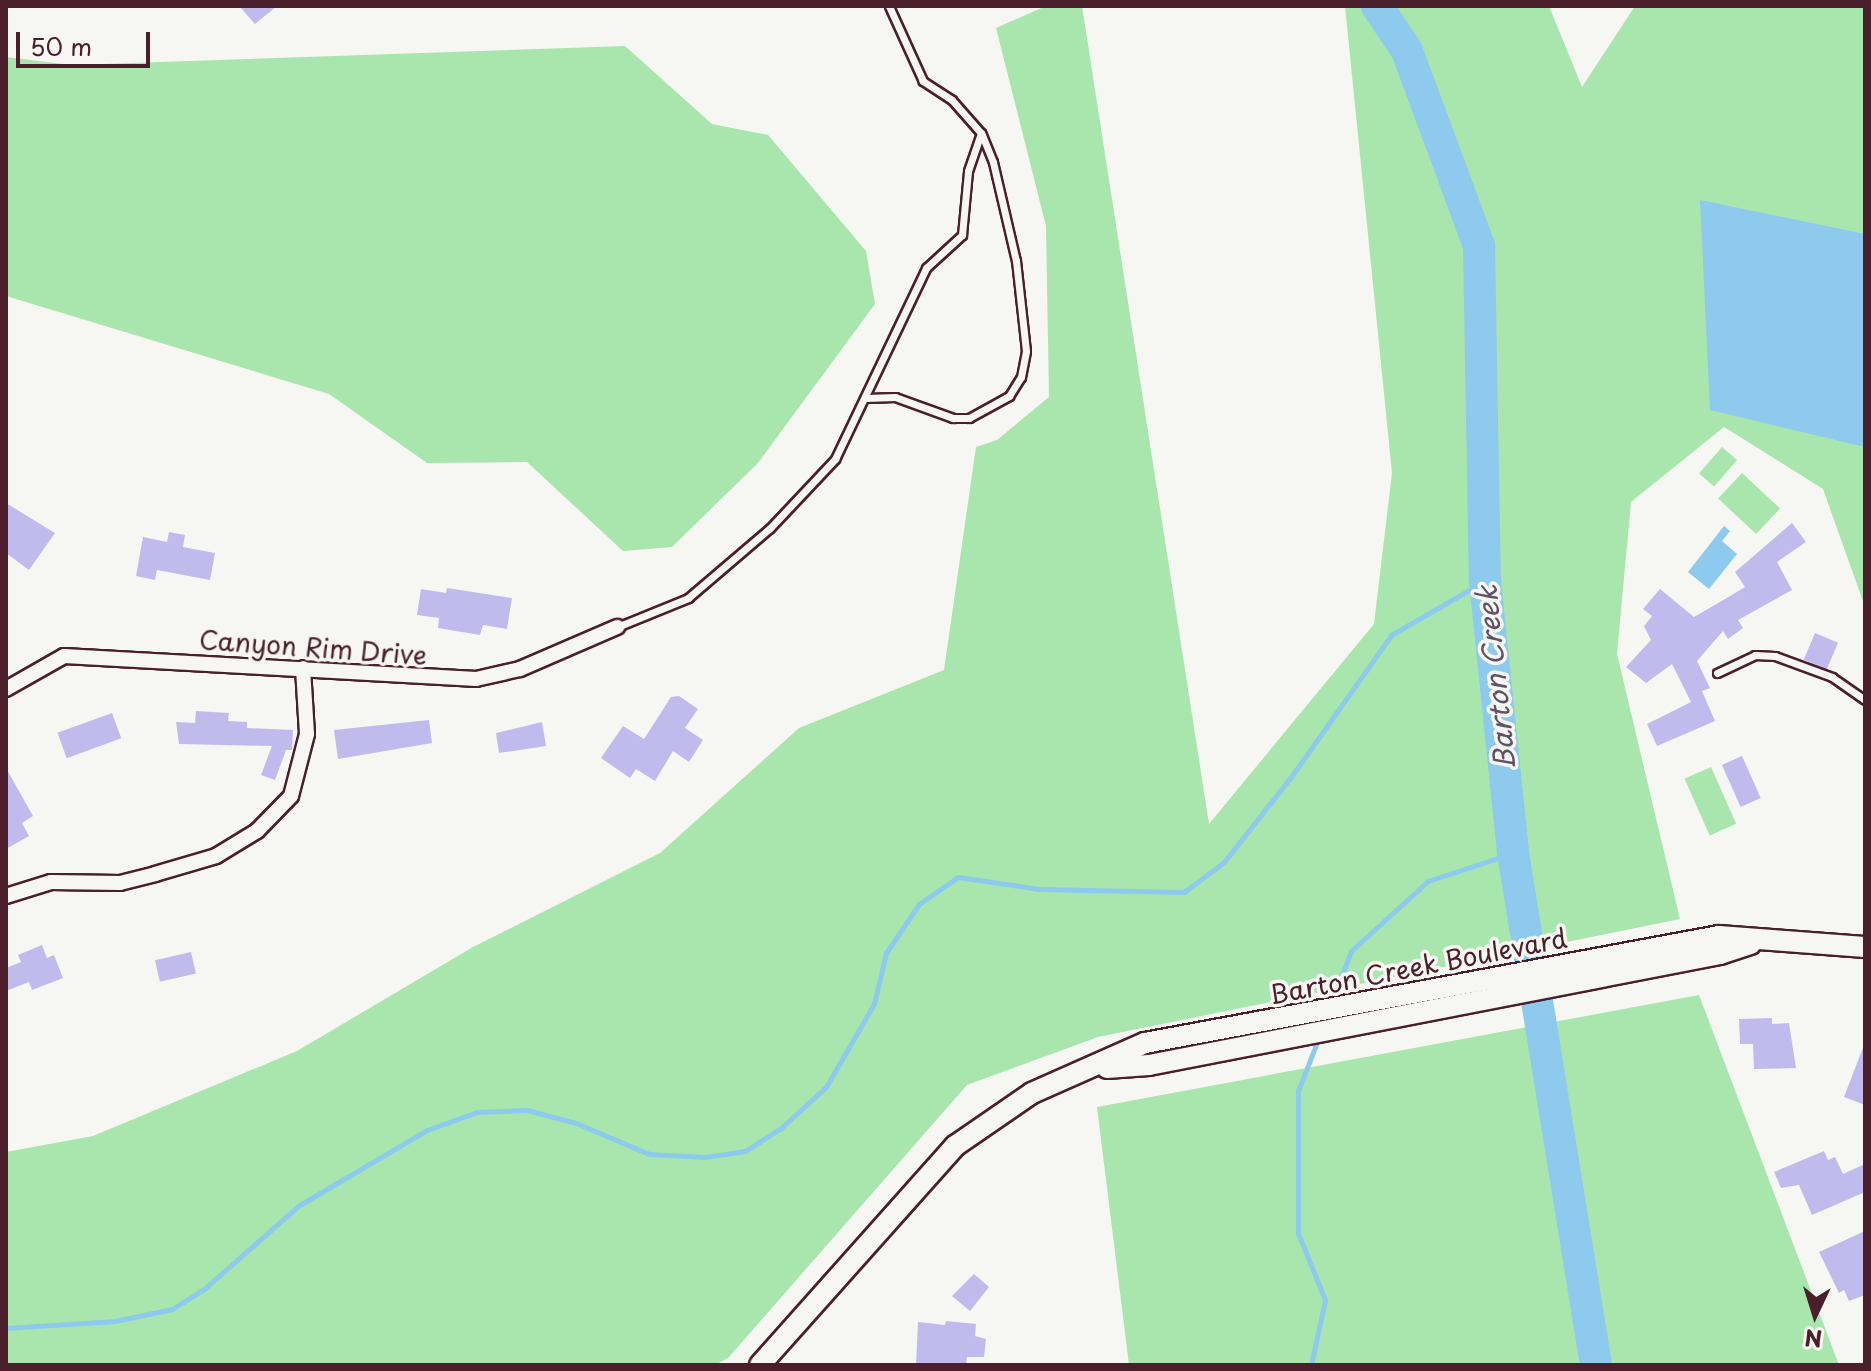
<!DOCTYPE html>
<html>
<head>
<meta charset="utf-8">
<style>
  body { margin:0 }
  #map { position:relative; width:1871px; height:1371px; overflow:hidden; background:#f6f6f2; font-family:"Playpen Sans",sans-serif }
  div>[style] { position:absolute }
  .green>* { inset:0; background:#a8e6ad; transform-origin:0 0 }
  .water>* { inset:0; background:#8dcaee }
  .stream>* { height:5px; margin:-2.5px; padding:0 2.5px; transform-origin:2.5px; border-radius:2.5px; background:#8dcaee }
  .river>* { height:32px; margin:-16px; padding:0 16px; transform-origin:16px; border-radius:16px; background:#8dcaee }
  .building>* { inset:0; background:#c1bbed; transform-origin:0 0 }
  .roads { filter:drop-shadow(2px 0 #4a1f2b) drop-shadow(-2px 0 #4a1f2b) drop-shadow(0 2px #4a1f2b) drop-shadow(0 -2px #4a1f2b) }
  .lane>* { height:7px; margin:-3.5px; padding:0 3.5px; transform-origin:3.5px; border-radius:3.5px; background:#f6f6f2 }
  .street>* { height:14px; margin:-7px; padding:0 7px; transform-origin:7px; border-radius:7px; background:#f6f6f2 }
  .secondary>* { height:20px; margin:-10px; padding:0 10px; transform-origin:10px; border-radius:10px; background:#f6f6f2 }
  span { translate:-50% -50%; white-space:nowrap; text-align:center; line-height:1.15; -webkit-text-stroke:7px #f6f6f2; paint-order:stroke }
  .street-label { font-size:26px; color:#4a1f2b }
  .water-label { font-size:28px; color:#5e5266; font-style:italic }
  .frame { position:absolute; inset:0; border:8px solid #4a1f2b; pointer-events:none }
  .north { position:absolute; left:1775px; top:1275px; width:80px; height:80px; -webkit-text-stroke:6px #f6f6f2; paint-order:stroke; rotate:184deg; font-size:22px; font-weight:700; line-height:32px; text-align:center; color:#4a1f2b }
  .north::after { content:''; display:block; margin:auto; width:28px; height:36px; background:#4a1f2b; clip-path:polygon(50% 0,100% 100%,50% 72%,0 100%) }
  .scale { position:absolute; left:16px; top:32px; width:134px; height:36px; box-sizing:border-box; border:4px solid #4a1f2b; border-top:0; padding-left:10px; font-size:24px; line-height:28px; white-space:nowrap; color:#4a1f2b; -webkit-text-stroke:6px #f6f6f2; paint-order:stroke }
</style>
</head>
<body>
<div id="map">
  <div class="green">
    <i style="clip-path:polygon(1046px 6px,1082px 6px,1209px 824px,1374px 624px,1392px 473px,1345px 6px,1549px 6px,1582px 87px,1635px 6px,1865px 6px,1865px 607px,1823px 489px,1724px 427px,1631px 502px,1617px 654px,1680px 919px,1098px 1037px,967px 1085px,728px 1358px,715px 1365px,6px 1365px,6px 1152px,93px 1136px,297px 1051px,473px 947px,660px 853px,799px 728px,944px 670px,976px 447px,997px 440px,1049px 397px,1046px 226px,996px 28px)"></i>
    <i style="clip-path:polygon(625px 46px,712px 124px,768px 135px,866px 251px,875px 304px,758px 463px,672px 547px,623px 551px,527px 462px,427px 463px,329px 394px,6px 296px,6px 57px,72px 65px)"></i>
    <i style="left:1722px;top:447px;width:20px;height:35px;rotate:41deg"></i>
    <i style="left:1742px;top:473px;width:52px;height:35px;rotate:43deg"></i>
    <i style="left:1711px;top:767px;width:62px;height:29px;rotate:66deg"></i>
    <i style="clip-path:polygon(1699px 995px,1839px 1365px,1129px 1365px,1097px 1107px)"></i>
  </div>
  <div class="water">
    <i style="clip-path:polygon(1700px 200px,1865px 234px,1865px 447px,1710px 410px)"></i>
    <i style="clip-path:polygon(1724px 526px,1730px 531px,1722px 541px,1737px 554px,1709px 589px,1688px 572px)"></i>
  </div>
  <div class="stream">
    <i style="left:1332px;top:1001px;width:53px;rotate:-69.2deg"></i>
    <i style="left:1351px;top:951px;width:104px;rotate:-42.3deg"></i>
    <i style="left:1428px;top:881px;width:89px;rotate:-18.2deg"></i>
    <i style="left:6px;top:1328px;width:109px;rotate:-3.7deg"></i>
    <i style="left:115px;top:1321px;width:58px;rotate:-11.9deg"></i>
    <i style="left:172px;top:1309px;width:38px;rotate:-32deg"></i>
    <i style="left:204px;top:1289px;width:125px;rotate:-41.4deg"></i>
    <i style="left:298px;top:1206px;width:150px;rotate:-30.5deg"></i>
    <i style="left:427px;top:1130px;width:53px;rotate:-19.8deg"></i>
    <i style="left:477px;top:1112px;width:50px;rotate:-2.3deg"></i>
    <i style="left:527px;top:1110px;width:51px;rotate:14.9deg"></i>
    <i style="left:576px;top:1123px;width:79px;rotate:23deg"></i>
    <i style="left:649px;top:1154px;width:56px;rotate:3.1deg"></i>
    <i style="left:705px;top:1157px;width:40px;rotate:-8.5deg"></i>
    <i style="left:745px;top:1151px;width:43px;rotate:-32.6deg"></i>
    <i style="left:781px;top:1128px;width:61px;rotate:-42.3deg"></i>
    <i style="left:826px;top:1087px;width:96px;rotate:-60deg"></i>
    <i style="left:874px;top:1004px;width:52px;rotate:-76.8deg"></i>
    <i style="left:886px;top:953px;width:59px;rotate:-56deg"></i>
    <i style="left:919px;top:904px;width:47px;rotate:-34.7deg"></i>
    <i style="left:958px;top:877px;width:82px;rotate:8.4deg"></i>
    <i style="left:1039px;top:889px;width:145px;rotate:1.2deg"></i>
    <i style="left:1184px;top:892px;width:50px;rotate:-36.9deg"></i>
    <i style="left:1224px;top:862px;width:108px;rotate:-51.8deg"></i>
    <i style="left:1291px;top:777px;width:174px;rotate:-54.8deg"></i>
    <i style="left:1391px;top:635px;width:108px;rotate:-29.9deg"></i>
    <i style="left:1311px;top:1365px;width:66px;rotate:-77.8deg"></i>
    <i style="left:1325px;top:1300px;width:72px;rotate:-111.9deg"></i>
    <i style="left:1298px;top:1233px;width:142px;rotate:-90deg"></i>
    <i style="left:1298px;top:1091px;width:58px;rotate:-68.7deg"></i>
  </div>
  <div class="river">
    <i style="left:1377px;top:6px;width:54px;rotate:56.3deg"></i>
    <i style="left:1407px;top:51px;width:208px;rotate:69.7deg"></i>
    <i style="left:1479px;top:246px;width:335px;rotate:89deg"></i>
    <i style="left:1485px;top:581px;width:273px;rotate:84.1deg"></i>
    <i style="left:1513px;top:853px;width:519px;rotate:80.79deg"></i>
  </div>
  <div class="building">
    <i style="clip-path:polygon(239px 6px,277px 6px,255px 24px)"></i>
    <i style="clip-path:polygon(6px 503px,55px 533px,29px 570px,6px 553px)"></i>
    <i style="clip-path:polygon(1792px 523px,1806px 542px,1777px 562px,1792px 590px,1738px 620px,1743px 628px,1728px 639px,1723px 631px,1697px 661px,1710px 688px,1702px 691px,1715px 721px,1657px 746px,1647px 724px,1691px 702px,1672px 664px,1646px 683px,1626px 667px,1651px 640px,1644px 626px,1652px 616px,1643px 609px,1660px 589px,1694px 617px,1725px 599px,1745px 587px,1735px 572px)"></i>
    <i style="clip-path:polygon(169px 532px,185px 535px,183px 547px,215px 553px,210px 580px,157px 570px,155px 580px,136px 576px,143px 537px,167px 542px)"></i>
    <i style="clip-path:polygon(447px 588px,512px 598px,507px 629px,483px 625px,480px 635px,438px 628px,439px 618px,417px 615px,421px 589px,446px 593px)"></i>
    <i style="left:1815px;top:633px;width:25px;height:29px;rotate:23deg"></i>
    <i style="clip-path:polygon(679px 696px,698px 709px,685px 728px,703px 740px,689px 762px,673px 751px,655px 781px,636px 769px,630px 778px,601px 758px,623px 726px,644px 739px,671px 697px)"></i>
    <i style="clip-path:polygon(196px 711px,229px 713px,228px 721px,247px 722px,247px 728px,293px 730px,292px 750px,286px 750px,275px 780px,261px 775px,272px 746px,179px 744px,176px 722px,195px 723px)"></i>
    <i style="left:112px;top:713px;width:27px;height:58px;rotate:70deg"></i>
    <i style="clip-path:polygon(429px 720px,432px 743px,338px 759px,334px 730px)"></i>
    <i style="clip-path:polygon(542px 722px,546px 746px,499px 753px,496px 733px)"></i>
    <i style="left:1742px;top:756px;width:46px;height:22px;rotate:66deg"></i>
    <i style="clip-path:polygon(6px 768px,33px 816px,22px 823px,29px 836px,6px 849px)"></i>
    <i style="clip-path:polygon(42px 945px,47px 958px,54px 955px,63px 978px,32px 990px,29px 982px,6px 991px,6px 968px,21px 962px,18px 955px)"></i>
    <i style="left:191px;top:952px;width:22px;height:37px;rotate:77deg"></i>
    <i style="clip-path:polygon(1772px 1018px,1772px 1024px,1789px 1023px,1796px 1068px,1754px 1069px,1753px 1044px,1740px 1044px,1739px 1019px)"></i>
    <i style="clip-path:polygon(1864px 1045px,1865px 1045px,1865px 1105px,1844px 1097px)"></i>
    <i style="clip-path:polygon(1824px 1151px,1828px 1160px,1835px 1157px,1843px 1174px,1865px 1164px,1865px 1192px,1812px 1215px,1799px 1185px,1781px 1188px,1774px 1172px)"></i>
    <i style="clip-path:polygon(1865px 1231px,1865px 1295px,1849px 1301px,1844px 1290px,1839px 1293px,1819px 1252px)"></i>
    <i style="clip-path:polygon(974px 1274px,989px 1287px,970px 1311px,952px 1296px)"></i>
    <i style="clip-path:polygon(946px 1321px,976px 1324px,975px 1336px,986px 1339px,984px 1357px,967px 1357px,966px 1365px,916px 1365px,918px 1322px,945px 1325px)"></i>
  </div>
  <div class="roads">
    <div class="lane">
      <i style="left:866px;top:398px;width:29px;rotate:-2deg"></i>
      <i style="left:895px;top:397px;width:62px;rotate:19.9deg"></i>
      <i style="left:953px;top:418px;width:16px"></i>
      <i style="left:969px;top:418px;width:46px;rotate:-28.8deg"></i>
      <i style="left:1009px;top:396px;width:22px;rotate:-58deg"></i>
      <i style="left:1021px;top:377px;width:26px;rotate:-79deg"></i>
      <i style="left:1026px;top:351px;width:91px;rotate:-96.3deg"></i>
      <i style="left:1016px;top:261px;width:102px;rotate:-103.1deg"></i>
      <i style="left:993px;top:162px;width:31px;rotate:-112deg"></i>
      <i style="left:617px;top:627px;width:77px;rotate:-22.2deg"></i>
      <i style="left:688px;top:598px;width:108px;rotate:-40.5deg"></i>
      <i style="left:770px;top:528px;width:95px;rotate:-46.7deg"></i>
      <i style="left:835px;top:459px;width:212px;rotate:-64.5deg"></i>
      <i style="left:926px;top:268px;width:49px;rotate:-42.5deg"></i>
      <i style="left:962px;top:235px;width:64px;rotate:-84.6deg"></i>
      <i style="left:968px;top:171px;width:40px;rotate:-71.1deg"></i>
      <i style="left:981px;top:133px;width:44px;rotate:-131.3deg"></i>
      <i style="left:952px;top:100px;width:35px;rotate:-147deg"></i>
      <i style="left:923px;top:81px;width:82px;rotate:-114.4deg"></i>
      <i style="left:1717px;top:673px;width:42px;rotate:-25.3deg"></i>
      <i style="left:1755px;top:655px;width:20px;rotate:3deg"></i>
      <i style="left:1775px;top:656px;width:61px;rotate:20.2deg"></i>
      <i style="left:1832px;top:677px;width:40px;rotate:34.9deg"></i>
    </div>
    <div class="street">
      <i style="left:6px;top:689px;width:67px;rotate:-29.6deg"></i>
      <i style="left:64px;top:656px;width:413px;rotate:3.2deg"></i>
      <i style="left:476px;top:679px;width:45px;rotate:-12.8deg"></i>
      <i style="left:520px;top:669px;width:106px;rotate:-23.4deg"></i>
      <i style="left:6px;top:896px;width:47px;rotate:-17.3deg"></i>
      <i style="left:51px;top:882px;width:69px;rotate:0.8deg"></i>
      <i style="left:120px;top:883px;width:36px;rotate:-14deg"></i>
      <i style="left:155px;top:874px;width:64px;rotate:-16.4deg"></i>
      <i style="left:216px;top:856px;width:48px;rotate:-31.4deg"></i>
      <i style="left:257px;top:831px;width:49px;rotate:-45.8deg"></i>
      <i style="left:291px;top:796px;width:64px;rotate:-75.5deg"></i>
      <i style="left:307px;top:734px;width:66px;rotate:-93.5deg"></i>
    </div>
    <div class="secondary">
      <i style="left:1107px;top:1068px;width:42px;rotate:-4.1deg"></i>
      <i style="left:1149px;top:1065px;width:582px;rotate:-11deg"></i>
      <i style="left:1720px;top:954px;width:32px;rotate:-18deg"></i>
      <i style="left:760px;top:1365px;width:293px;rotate:-48.3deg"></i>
      <i style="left:955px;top:1146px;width:93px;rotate:-34.5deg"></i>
      <i style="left:1032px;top:1093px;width:124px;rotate:-23.9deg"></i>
      <i style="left:1145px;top:1043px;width:584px;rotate:-10.56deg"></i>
      <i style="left:1719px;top:936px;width:146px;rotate:4.3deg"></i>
    </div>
  </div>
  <div class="street-label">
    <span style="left:313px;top:647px;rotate:4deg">Canyon Rim Drive</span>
    <span style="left:1418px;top:966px;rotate:-11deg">Barton Creek Boulevard</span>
  </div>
  <div class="water-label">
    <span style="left:1495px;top:678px;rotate:-96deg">Barton Creek</span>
  </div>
  <div class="frame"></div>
  <div class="north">N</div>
  <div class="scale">50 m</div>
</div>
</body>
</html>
